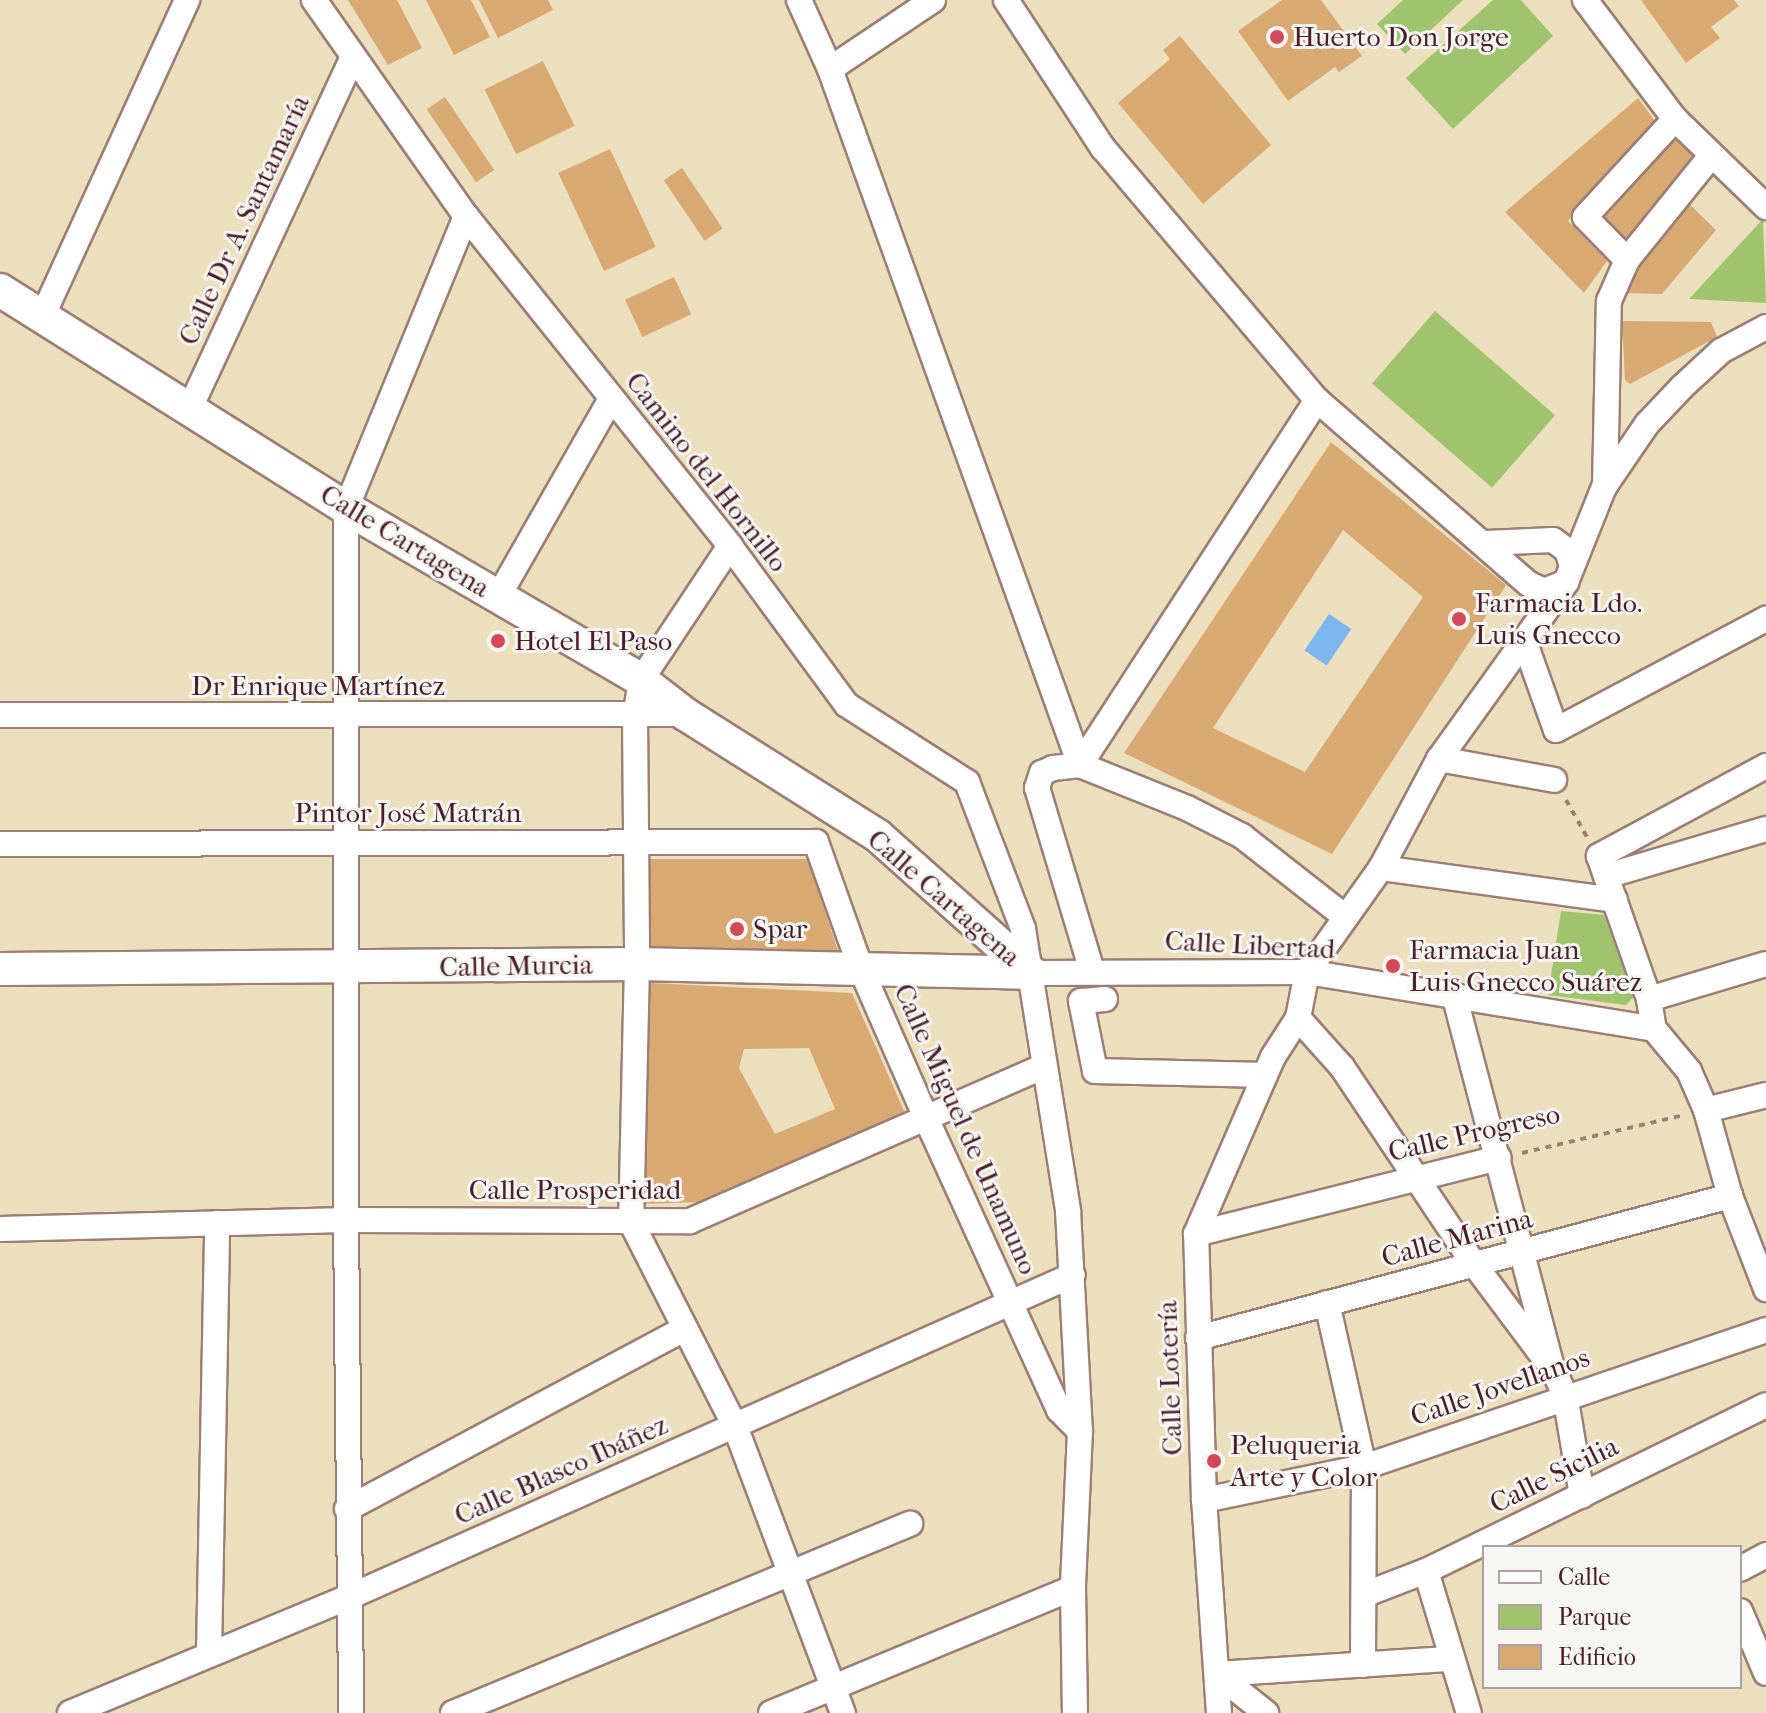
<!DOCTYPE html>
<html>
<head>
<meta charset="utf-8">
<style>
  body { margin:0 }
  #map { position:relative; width:1766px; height:1713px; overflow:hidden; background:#ecdfbd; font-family:"IM FELL French Canon",serif }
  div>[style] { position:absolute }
  .green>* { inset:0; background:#a0c46e; transform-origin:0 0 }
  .water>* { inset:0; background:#7cb6ed; transform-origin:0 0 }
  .building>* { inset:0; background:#d9a974; transform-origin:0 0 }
  .path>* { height:4px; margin-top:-2px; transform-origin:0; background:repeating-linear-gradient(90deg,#9b7f74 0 6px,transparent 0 12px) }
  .roads { filter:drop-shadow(2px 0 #9b7f74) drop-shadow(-2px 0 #9b7f74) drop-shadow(0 2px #9b7f74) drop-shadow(0 -2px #9b7f74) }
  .street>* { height:24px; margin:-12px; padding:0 12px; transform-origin:12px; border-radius:12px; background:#fff }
  .secondary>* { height:32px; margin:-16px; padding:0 16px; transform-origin:16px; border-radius:16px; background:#fff }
  .dots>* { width:22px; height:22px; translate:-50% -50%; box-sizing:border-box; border:4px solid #f6f6f2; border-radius:50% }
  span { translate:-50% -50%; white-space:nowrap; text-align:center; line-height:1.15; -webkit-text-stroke:6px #f6f6f2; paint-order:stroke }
  .poi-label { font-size:28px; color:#4a1f2b }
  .left { translate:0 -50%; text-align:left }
  .street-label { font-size:28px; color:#4a1f2b }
  .legend { position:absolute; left:1482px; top:1545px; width:260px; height:144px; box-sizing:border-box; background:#f6f6f2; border:2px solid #b1a0a2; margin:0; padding:10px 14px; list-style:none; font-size:24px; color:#4a1f2b }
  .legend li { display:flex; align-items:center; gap:16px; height:40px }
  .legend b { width:40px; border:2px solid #b1a0a2 }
</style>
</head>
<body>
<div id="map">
  <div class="green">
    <i style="clip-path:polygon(1403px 0,1463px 0,1405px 54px,1377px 24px)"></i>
    <i style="clip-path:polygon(1493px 0,1521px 0,1553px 36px,1453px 129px,1406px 78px)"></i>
    <i style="clip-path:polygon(1763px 219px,1766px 303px,1689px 299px)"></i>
    <i style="left:1435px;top:311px;width:159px;height:96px;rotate:41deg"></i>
    <i style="clip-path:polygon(1561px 911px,1604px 915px,1634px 997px,1626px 1005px,1548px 995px)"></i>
  </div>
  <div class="water">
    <i style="left:1329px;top:614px;width:27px;height:44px;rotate:34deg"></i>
  </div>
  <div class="building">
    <i style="clip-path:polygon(348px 0,397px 0,422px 48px,388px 65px)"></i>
    <i style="clip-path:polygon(426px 0,471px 0,490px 37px,454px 55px)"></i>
    <i style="clip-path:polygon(479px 0,548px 0,553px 10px,498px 38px)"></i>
    <i style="clip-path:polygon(1282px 0,1321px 0,1362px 56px,1339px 72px,1335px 67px,1288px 101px,1238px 31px)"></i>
    <i style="clip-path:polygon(1641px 0,1734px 0,1739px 6px,1711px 27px,1720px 38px,1686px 63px)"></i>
    <i style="clip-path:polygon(1180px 36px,1271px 145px,1203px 204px,1118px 103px,1170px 59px,1163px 50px)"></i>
    <i style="left:543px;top:61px;width:72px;height:65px;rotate:64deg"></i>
    <i style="left:445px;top:97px;width:88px;height:22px;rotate:56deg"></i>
    <i style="clip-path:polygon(1638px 98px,1658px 125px,1568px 221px,1607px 261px,1584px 293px,1505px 212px)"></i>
    <i style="clip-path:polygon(1673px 134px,1697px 159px,1627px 244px,1597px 215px)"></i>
    <i style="left:610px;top:149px;width:108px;height:57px;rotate:65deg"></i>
    <i style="left:682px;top:168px;width:73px;height:22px;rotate:56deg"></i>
    <i style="clip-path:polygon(1686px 201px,1716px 230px,1662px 294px,1623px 293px,1637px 260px)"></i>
    <i style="left:674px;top:277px;width:41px;height:54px;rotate:65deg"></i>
    <i style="clip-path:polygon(1622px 321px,1711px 322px,1717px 337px,1630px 384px,1625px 380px)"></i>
    <i style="clip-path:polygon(evenodd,1331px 442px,1506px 585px,1332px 854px,1124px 753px,1331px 442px,1343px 530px,1423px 597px,1305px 772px,1213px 728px,1343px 530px)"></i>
    <i style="clip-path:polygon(649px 859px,808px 859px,840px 957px,649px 955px)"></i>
    <i style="clip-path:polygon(evenodd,650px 983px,852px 993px,905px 1113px,702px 1202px,644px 1204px,650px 983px,809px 1048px,835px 1109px,775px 1134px,739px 1068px,744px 1049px,809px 1048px)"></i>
  </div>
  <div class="path">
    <i style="left:1566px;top:800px;width:43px;rotate:60.4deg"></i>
    <i style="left:1522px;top:1153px;width:166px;rotate:-13.2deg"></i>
  </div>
  <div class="roads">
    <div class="street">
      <i style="left:314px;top:0;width:264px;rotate:54.9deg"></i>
      <i style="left:466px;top:216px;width:423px;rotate:51.3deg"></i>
      <i style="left:730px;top:546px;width:197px;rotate:53.7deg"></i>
      <i style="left:847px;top:705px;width:143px;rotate:32.7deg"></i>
      <i style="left:967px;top:782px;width:157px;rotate:69.1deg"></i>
      <i style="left:1023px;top:929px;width:286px;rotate:80.9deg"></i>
      <i style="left:1068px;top:1211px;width:220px;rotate:86.9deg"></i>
      <i style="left:1080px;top:1431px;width:157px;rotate:92.6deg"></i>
      <i style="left:1073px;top:1588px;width:125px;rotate:89.1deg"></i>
      <i style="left:799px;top:0;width:76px;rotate:65.8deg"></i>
      <i style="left:830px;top:69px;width:740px;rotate:70.24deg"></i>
      <i style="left:1006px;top:0;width:177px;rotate:56.8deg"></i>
      <i style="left:1103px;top:148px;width:331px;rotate:49.7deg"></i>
      <i style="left:1317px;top:400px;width:281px;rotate:41deg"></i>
      <i style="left:1529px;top:584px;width:17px;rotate:25deg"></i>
      <i style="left:1544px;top:591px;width:24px;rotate:-22deg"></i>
      <i style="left:1585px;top:0;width:149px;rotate:52.9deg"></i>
      <i style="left:1675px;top:119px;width:127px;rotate:44deg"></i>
      <i style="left:830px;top:69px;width:124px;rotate:-33.8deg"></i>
      <i style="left:466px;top:216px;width:316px;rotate:112.3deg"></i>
      <i style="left:346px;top:508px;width:712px;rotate:90deg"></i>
      <i style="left:346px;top:1220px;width:344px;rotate:0.2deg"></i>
      <i style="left:690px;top:1221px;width:385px;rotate:-23.6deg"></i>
      <i style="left:1627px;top:260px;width:60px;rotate:-134.3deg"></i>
      <i style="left:1585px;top:217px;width:133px;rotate:-47.4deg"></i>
      <i style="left:42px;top:317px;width:349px;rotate:-65.4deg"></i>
      <i style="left:190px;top:408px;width:387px;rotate:-65.1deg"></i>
      <i style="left:1605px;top:486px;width:185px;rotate:-88.8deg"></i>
      <i style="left:1609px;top:301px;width:45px;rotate:-66.3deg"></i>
      <i style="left:1627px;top:260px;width:132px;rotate:-51.1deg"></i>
      <i style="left:1486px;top:543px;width:67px;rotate:-2.6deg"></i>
      <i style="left:1553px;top:540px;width:17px;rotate:36deg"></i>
      <i style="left:1567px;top:550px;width:17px;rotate:73deg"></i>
      <i style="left:730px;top:546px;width:161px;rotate:123.6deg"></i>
      <i style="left:641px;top:680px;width:37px;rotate:99deg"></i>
      <i style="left:635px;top:717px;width:247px;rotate:89.5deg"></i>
      <i style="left:637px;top:964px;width:258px;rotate:91.3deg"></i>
      <i style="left:631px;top:1222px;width:229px;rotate:63deg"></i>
      <i style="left:735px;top:1426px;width:307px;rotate:69.4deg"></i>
      <i style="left:498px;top:597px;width:228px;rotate:-60.3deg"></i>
      <i style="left:1525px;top:643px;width:92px;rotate:70.4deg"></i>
      <i style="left:1556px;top:730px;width:238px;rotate:-27.9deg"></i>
      <i style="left:0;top:715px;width:685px;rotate:-0.08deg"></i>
      <i style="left:1439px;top:759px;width:117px;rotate:10.3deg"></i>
      <i style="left:1080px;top:765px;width:435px;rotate:-57deg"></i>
      <i style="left:1766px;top:766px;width:190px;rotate:151.7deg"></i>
      <i style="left:1599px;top:856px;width:151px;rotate:70.7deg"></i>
      <i style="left:1649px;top:999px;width:30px;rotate:81deg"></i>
      <i style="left:1654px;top:1029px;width:55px;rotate:50.2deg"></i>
      <i style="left:1689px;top:1071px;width:43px;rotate:66.4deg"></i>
      <i style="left:1706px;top:1110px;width:89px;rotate:74.4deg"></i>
      <i style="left:1730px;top:1196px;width:100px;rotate:68.8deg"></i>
      <i style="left:816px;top:842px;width:135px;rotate:70.5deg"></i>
      <i style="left:861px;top:969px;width:163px;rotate:66.4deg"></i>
      <i style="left:926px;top:1118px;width:321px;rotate:65.5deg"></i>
      <i style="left:1059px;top:1410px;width:30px;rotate:45deg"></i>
      <i style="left:0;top:844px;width:816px;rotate:-0.14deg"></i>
      <i style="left:1381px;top:868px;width:236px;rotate:7.8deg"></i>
      <i style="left:1606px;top:876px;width:167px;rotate:-16.4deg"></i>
      <i style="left:1092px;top:971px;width:191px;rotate:-106.7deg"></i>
      <i style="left:1037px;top:788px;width:16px;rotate:-72deg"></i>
      <i style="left:1042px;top:773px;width:12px;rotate:-24deg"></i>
      <i style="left:1053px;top:768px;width:27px;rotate:-6deg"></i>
      <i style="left:1080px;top:765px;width:115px;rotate:21.9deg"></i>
      <i style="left:1187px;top:808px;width:62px;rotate:27deg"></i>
      <i style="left:1242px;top:836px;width:130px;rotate:38.1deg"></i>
      <i style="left:1032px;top:973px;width:275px;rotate:-0.2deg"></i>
      <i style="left:1307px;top:972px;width:352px;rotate:9.3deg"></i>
      <i style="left:1455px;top:998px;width:382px;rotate:75.3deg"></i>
      <i style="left:1552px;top:1367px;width:31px;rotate:65deg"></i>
      <i style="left:1565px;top:1395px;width:102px;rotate:80.4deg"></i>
      <i style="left:1105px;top:999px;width:24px;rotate:175deg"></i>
      <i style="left:1081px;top:1001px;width:71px;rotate:78.7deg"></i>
      <i style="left:1095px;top:1071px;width:170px;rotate:1.3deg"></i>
      <i style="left:1649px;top:999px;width:122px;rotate:-16.7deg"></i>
      <i style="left:1298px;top:1018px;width:66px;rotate:48.1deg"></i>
      <i style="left:1342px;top:1067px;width:237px;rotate:56.2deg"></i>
      <i style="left:1474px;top:1264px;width:119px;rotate:53.2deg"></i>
      <i style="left:1706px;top:1110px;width:62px;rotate:-14deg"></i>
      <i style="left:0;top:1229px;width:346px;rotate:-1.5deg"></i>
      <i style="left:346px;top:1220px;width:493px;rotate:89.4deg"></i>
      <i style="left:1196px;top:1234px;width:312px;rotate:-14.1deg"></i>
      <i style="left:1327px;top:1303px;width:168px;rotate:77.3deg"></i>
      <i style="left:1364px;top:1467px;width:198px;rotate:90.3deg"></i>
      <i style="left:1198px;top:1338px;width:551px;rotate:-14.94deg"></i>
      <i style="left:1204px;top:1500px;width:163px;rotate:-11.7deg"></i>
      <i style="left:1364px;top:1467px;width:425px;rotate:-18.8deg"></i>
      <i style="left:347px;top:1509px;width:382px;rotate:-28.1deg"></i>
      <i style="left:1740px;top:1569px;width:30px;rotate:-28deg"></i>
      <i style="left:1426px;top:1571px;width:148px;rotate:73.2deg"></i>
      <i style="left:1366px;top:1594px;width:64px;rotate:-21deg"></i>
      <i style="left:1426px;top:1571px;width:378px;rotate:-26deg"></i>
      <i style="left:1740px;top:1611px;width:67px;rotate:67.2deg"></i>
      <i style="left:209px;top:1653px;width:430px;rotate:-88.9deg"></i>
      <i style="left:1217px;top:1674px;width:235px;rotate:-3.7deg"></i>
      <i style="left:1217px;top:1674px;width:63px;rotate:38.5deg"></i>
      <i style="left:70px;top:1713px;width:302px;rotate:-22.6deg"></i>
      <i style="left:349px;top:1597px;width:792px;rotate:-23.98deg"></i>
      <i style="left:453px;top:1713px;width:495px;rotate:-22.5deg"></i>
      <i style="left:771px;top:1713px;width:327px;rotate:-22.5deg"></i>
      <i style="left:1219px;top:1713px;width:214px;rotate:-94deg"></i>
      <i style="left:1204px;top:1500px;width:266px;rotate:-91.7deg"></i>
      <i style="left:1196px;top:1234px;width:193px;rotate:-66.5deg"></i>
      <i style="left:1273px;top:1057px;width:46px;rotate:-57.3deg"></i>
      <i style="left:1298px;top:1018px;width:47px;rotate:-78.9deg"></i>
      <i style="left:1307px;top:972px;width:128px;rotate:-54.6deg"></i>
      <i style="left:1381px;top:868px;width:123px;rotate:-62deg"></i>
      <i style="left:1439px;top:759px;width:218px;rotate:-54.3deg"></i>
      <i style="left:1566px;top:582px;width:102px;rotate:-68.2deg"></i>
      <i style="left:1604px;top:487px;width:76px;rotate:-55.7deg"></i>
      <i style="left:1647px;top:424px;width:51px;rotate:-46.6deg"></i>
      <i style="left:1682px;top:387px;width:53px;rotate:-42.7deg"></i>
      <i style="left:1721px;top:351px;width:51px;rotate:-28.1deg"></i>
    </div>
    <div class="secondary">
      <i style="left:0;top:290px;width:409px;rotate:32.2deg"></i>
      <i style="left:346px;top:508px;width:341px;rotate:30.2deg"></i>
      <i style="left:641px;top:680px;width:56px;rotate:37.7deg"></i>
      <i style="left:685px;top:714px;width:228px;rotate:32.3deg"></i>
      <i style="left:878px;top:836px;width:206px;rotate:41.7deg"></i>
      <i style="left:0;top:969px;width:637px;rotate:-0.45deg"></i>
      <i style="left:637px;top:964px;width:395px;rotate:1.3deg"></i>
    </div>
  </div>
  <div class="dots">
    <i style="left:1277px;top:37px;background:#d1495b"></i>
    <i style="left:1459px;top:619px;background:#d1495b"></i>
    <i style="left:498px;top:641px;background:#d1495b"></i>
    <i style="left:737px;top:929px;background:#d1495b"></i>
    <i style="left:1393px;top:966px;background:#d1495b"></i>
    <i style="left:1214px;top:1461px;background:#d1495b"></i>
  </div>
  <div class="poi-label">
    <span class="left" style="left:1293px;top:37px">Huerto Don Jorge</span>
    <span class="left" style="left:1475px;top:619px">Farmacia Ldo.<br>Luis Gnecco</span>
    <span class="left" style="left:514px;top:641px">Hotel El Paso</span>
    <span class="left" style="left:753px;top:929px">Spar</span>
    <span class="left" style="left:1409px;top:966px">Farmacia Juan<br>Luis Gnecco Suárez</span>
    <span class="left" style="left:1230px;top:1461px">Peluqueria<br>Arte y Color</span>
  </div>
  <div class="street-label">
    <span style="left:244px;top:220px;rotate:-65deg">Calle Dr A. Santamaría</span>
    <span style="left:707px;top:472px;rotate:52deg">Camino del Hornillo</span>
    <span style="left:405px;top:541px;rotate:31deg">Calle Cartagena</span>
    <span style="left:318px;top:686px">Dr Enrique Martínez</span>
    <span style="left:408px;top:813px">Pintor José Matrán</span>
    <span style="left:944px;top:898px;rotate:41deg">Calle Cartagena</span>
    <span style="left:1250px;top:945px;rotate:3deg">Calle Libertad</span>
    <span style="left:516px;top:966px;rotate:-1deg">Calle Murcia</span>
    <span style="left:966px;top:1129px;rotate:66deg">Calle Miguel de Unamuno</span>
    <span style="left:1474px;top:1133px;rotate:-13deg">Calle Progreso</span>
    <span style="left:575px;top:1190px">Calle Prosperidad</span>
    <span style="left:1457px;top:1238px;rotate:-15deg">Calle Marina</span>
    <span style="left:1170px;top:1378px;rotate:-92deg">Calle Lotería</span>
    <span style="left:1500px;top:1387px;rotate:-19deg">Calle Jovellanos</span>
    <span style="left:561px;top:1470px;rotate:-24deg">Calle Blasco Ibáñez</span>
    <span style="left:1554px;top:1475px;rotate:-26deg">Calle Sicilia</span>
  </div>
  <ul class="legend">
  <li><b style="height:10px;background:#fff"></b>Calle</li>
  <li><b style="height:22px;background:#a0c46e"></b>Parque</li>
  <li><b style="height:22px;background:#d9a974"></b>Edificio</li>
  </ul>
</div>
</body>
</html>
